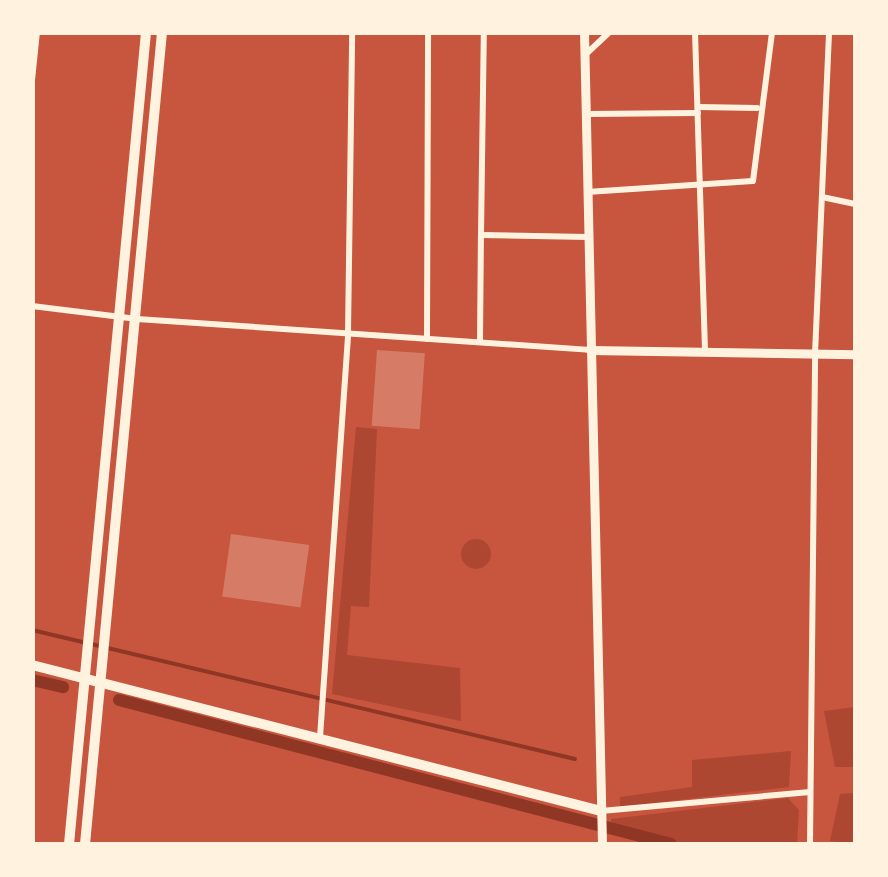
<!DOCTYPE html>
<html>
<head>
<meta charset="utf-8">
<style>
  body { margin:0 }
  #map { position:relative; width:888px; height:877px; overflow:hidden; background:#c8553d; font-family:"Source Serif 4",serif }
  div>[style] { position:absolute }
  .green>* { inset:0; background:#ae4732 }
  .round { border-radius:50% }
  .stream>* { height:4px; margin:-2px; padding:0 2px; transform-origin:2px; border-radius:2px; background:#8f3625 }
  .canal>* { height:12px; margin:-6px; padding:0 6px; transform-origin:6px; border-radius:6px; background:#8f3625 }
  .building>* { inset:0; background:#d67c66; transform-origin:0 0 }
  .minor>* { height:6px; margin:-3px; padding:0 3px; transform-origin:3px; border-radius:3px; background:#fff3e0 }
  .tertiary>* { height:9px; margin:-4.5px; padding:0 4.5px; transform-origin:4.5px; border-radius:4.5px; background:#fff3e0 }
  .primary>* { height:10px; margin:-5px; padding:0 5px; transform-origin:5px; border-radius:5px; background:#fff3e0 }
  span { translate:-50% -50%; white-space:nowrap; text-align:center; line-height:1.15; -webkit-text-stroke:10px #fff3e0; paint-order:stroke }
  .frame { position:absolute; inset:0; border:35px solid #fff3e0; pointer-events:none }
</style>
</head>
<body>
<div id="map">
  <div class="green">
    <i style="clip-path:polygon(356px 427px,377px 429px,369px 607px,351px 606px,347px 655px,460px 668px,461px 721px,332px 694px)"></i>
    <i class="round" style="left:461px;top:539px;width:30px;height:30px"></i>
    <i style="clip-path:polygon(855px 707px,855px 767px,835px 767px,824px 711px)"></i>
    <i style="clip-path:polygon(791px 751px,789px 787px,620px 807px,620px 797px,692px 787px,692px 760px)"></i>
    <i style="clip-path:polygon(855px 793px,855px 844px,830px 841px,840px 794px)"></i>
    <i style="clip-path:polygon(788px 798px,799px 810px,797px 844px,671px 844px,612px 829px,611px 819px)"></i>
  </div>
  <div class="stream">
    <i style="left:32px;top:630px;width:558px;rotate:13.36deg"></i>
  </div>
  <div class="canal">
    <i style="left:32px;top:680px;width:32px;rotate:13deg"></i>
    <i style="left:119px;top:700px;width:570px;rotate:14.62deg"></i>
  </div>
  <div class="building">
    <i style="left:377px;top:350px;width:48px;height:76px;rotate:4deg"></i>
    <i style="left:231px;top:534px;width:79px;height:63px;rotate:8deg"></i>
  </div>
  <div class="minor">
    <i style="left:695px;top:32px;width:320px;rotate:88.2deg"></i>
    <i style="left:585px;top:55px;width:34px;rotate:-43deg"></i>
    <i style="left:32px;top:80px;width:48px;rotate:-84.1deg"></i>
    <i style="left:698px;top:107px;width:59px;rotate:1deg"></i>
    <i style="left:586px;top:114px;width:112px;rotate:-0.5deg"></i>
    <i style="left:587px;top:192px;width:166px;rotate:-3.8deg"></i>
    <i style="left:753px;top:181px;width:150px;rotate:-82.7deg"></i>
    <i style="left:822px;top:197px;width:35px;rotate:12deg"></i>
    <i style="left:481px;top:235px;width:203px;rotate:-89.2deg"></i>
    <i style="left:32px;top:306px;width:106px;rotate:7.1deg"></i>
    <i style="left:137px;top:319px;width:454px;rotate:3.9deg"></i>
    <i style="left:427px;top:339px;width:307px;rotate:-89.8deg"></i>
    <i style="left:480px;top:342px;width:107px;rotate:-89.5deg"></i>
    <i style="left:481px;top:235px;width:107px;rotate:1.1deg"></i>
    <i style="left:320px;top:737px;width:405px;rotate:-86deg"></i>
    <i style="left:348px;top:333px;width:301px;rotate:-89.2deg"></i>
    <i style="left:601px;top:811px;width:210px;rotate:-5.2deg"></i>
    <i style="left:810px;top:844px;width:490px;rotate:-89.4deg"></i>
    <i style="left:815px;top:354px;width:322px;rotate:-87.5deg"></i>
  </div>
  <div class="tertiary">
    <i style="left:584px;top:32px;width:812px;rotate:88.73deg"></i>
    <i style="left:590px;top:350px;width:266px;rotate:0.9deg"></i>
  </div>
  <div class="primary">
    <i style="left:32px;top:665px;width:587px;rotate:14.39deg"></i>
    <i style="left:69px;top:844px;width:816px;rotate:-84.58deg"></i>
    <i style="left:85px;top:844px;width:816px;rotate:-84.58deg"></i>
  </div>
  <div class="frame"></div>
</div>
</body>
</html>
